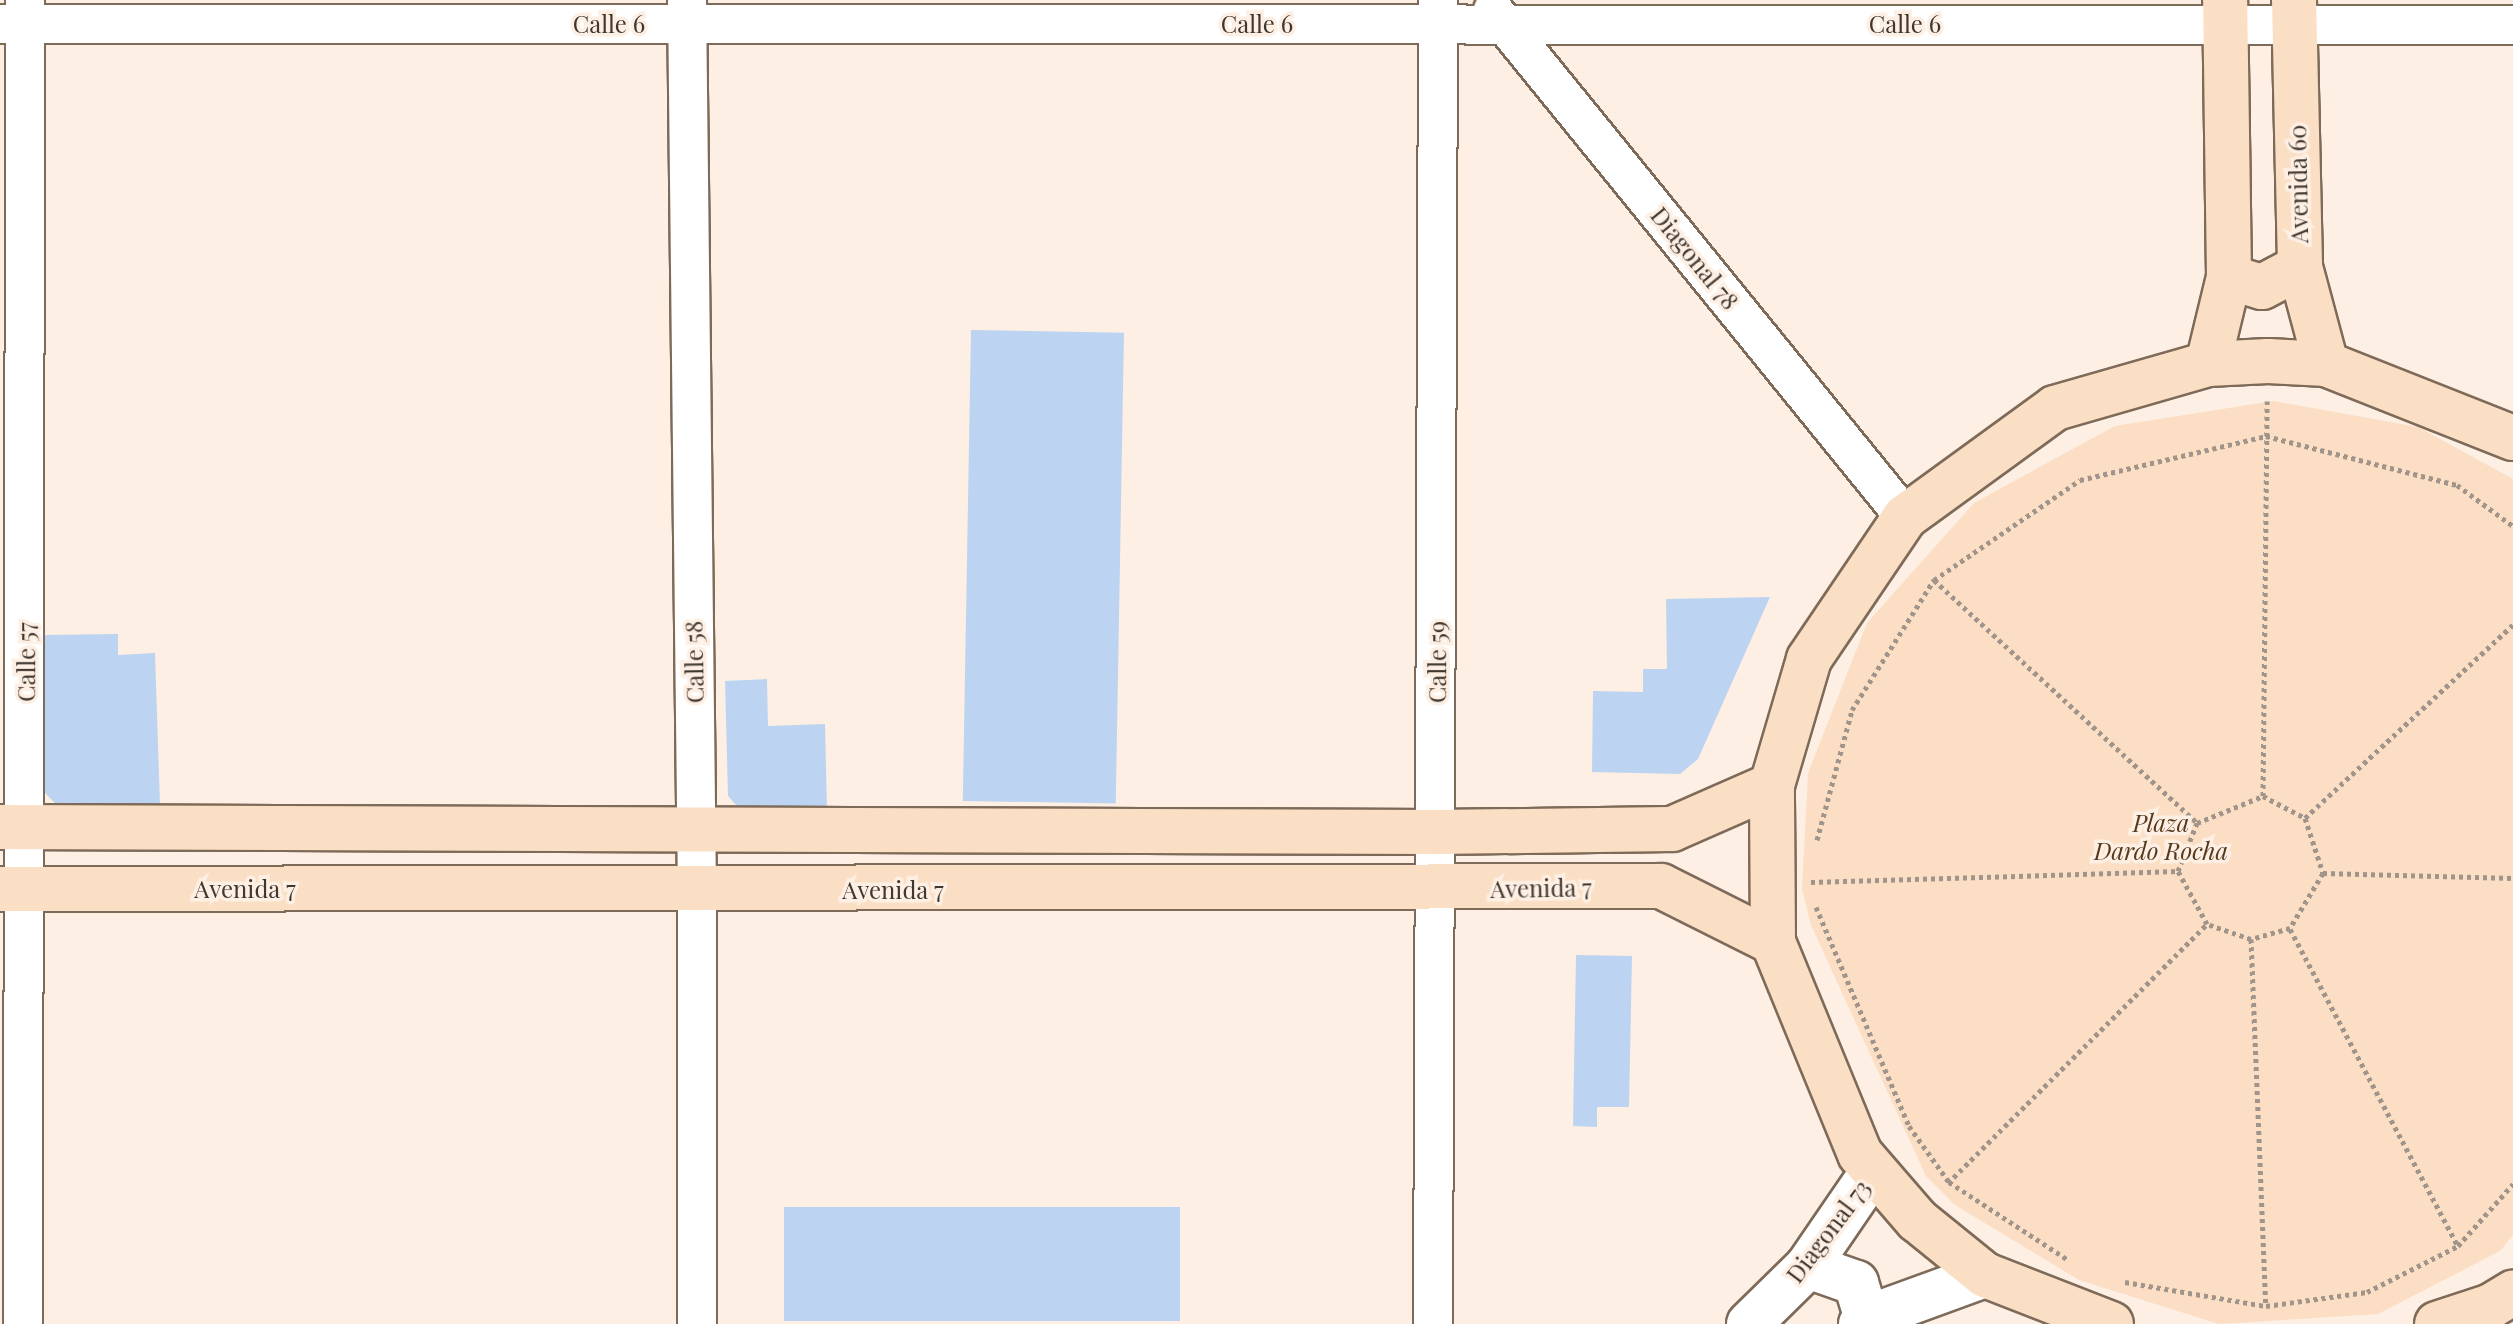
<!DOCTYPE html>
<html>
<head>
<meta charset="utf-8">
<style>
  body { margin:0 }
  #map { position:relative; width:2513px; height:1324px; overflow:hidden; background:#fdefe3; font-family:"Playfair Display",serif }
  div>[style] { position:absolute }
  .green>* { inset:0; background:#fbdec4 }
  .building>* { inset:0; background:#bcd4f1; transform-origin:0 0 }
  .path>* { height:5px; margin-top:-2.5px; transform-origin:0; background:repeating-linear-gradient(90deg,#a1958b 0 4px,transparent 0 8px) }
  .roads { filter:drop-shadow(2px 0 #7e6a58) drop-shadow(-2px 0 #7e6a58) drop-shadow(0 2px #7e6a58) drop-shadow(0 -2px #7e6a58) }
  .street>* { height:38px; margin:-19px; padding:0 19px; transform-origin:19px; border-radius:19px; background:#fff }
  .secondary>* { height:44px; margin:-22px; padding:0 22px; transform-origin:22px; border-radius:22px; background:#fff }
  .primary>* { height:44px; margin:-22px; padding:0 22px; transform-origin:22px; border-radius:22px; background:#fbdfc5 }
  span { translate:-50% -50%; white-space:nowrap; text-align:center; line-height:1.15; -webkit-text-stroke:7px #fdefe3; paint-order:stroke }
  .street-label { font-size:24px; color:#40372f }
  .park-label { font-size:24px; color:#57391b; font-style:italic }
</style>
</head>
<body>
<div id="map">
  <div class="green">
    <i style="clip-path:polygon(2273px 401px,2418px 427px,2513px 479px,2513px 1235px,2500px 1251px,2378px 1314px,2219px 1324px,2079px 1280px,1955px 1205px,1926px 1176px,1811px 925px,1802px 889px,1808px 773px,1867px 623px,1974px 503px,2115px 426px)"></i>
  </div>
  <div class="building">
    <i style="left:971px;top:330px;width:153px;height:471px;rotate:1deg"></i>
    <i style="clip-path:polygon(1770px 597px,1698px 759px,1680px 774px,1592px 772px,1593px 691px,1643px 692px,1643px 669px,1667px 669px,1666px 599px)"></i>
    <i style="clip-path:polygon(118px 634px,118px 655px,155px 653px,160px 805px,57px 805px,43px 791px,45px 635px)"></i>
    <i style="clip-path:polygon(767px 679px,768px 726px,825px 724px,827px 811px,744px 814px,728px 796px,725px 681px)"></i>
    <i style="clip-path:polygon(1576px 955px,1632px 956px,1629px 1107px,1597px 1107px,1597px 1127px,1573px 1126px)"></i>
    <i style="left:1180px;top:1207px;width:114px;height:396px;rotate:90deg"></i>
  </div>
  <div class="path">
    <i style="left:1934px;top:580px;width:358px;rotate:42.7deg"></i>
    <i style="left:2263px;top:796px;width:395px;rotate:-89.4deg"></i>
    <i style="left:2263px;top:796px;width:47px;rotate:27.6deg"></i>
    <i style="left:2305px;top:818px;width:58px;rotate:71.9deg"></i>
    <i style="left:2323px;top:873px;width:64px;rotate:121deg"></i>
    <i style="left:2290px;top:928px;width:41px;rotate:164.2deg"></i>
    <i style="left:2251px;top:939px;width:46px;rotate:-161.2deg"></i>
    <i style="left:2207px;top:924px;width:60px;rotate:-118.7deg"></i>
    <i style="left:2178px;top:871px;width:52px;rotate:-68.4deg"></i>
    <i style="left:2197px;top:823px;width:71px;rotate:-22.2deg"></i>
    <i style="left:2305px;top:818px;width:284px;rotate:-42.9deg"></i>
    <i style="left:1817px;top:840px;width:135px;rotate:-74.9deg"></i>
    <i style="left:1852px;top:710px;width:154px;rotate:-57.8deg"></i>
    <i style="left:1934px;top:580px;width:177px;rotate:-34.4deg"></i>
    <i style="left:2080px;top:480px;width:191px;rotate:-13.3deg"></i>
    <i style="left:2266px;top:436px;width:197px;rotate:14.4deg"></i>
    <i style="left:2457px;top:485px;width:69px;rotate:36.2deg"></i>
    <i style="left:2323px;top:873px;width:190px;rotate:1.5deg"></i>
    <i style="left:1811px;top:882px;width:367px;rotate:-1.7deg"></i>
    <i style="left:1816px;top:907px;width:238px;rotate:67deg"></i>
    <i style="left:1909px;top:1126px;width:69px;rotate:54.5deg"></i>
    <i style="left:1949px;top:1182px;width:142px;rotate:33.2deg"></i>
    <i style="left:2290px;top:929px;width:359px;rotate:62.1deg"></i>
    <i style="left:2251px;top:939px;width:367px;rotate:87.7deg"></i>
    <i style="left:1948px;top:1183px;width:366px;rotate:-45deg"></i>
    <i style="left:2125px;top:1282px;width:143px;rotate:9.7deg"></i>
    <i style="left:2266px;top:1306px;width:102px;rotate:-7.9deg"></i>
    <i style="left:2367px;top:1292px;width:102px;rotate:-26.8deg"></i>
    <i style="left:2458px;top:1246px;width:83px;rotate:-48.4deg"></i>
  </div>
  <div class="roads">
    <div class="street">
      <i style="left:687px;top:0;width:890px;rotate:89.36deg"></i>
      <i style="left:697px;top:890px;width:434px;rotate:90deg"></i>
      <i style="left:1493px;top:10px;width:653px;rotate:50.9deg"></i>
      <i style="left:0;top:24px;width:2513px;rotate:0.02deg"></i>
      <i style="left:23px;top:1324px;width:1324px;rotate:-89.91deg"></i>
      <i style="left:1433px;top:1324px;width:1324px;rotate:-89.78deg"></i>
    </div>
    <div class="secondary">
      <i style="left:1808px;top:1266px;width:51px;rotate:19.5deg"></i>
      <i style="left:1856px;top:1283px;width:37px;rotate:73deg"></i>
      <i style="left:1749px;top:1324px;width:83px;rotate:-44.5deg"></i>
      <i style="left:1808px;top:1266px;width:115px;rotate:-55.6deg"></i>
      <i style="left:1861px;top:1324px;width:8px;rotate:-45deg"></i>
      <i style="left:1867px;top:1318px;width:126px;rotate:-20deg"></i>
    </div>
    <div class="primary">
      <i style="left:2294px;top:0;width:267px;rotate:88.7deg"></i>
      <i style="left:2300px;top:267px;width:100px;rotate:75deg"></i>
      <i style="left:2229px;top:277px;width:34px;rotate:17deg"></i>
      <i style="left:2262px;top:287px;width:43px;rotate:-27.8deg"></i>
      <i style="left:2208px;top:364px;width:89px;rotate:-76.4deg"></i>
      <i style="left:2229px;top:277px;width:277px;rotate:-90.8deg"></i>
      <i style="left:0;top:827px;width:1436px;rotate:0.2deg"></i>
      <i style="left:1436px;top:832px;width:236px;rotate:-0.7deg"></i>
      <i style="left:1672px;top:829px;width:109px;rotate:-23.7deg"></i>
      <i style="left:0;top:889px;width:1661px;rotate:-0.1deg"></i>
      <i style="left:1661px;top:886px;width:125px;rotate:26.6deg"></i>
      <i style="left:2111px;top:1324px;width:135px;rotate:-158.7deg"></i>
      <i style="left:1985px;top:1275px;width:87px;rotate:-141deg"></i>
      <i style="left:1917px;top:1220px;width:87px;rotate:-130.8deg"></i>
      <i style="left:1860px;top:1154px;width:229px;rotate:-112.3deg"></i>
      <i style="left:1773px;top:942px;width:157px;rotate:-90.4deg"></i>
      <i style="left:1772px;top:785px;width:131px;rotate:-73.6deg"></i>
      <i style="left:1809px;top:659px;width:171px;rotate:-55.9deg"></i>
      <i style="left:1905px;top:517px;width:185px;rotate:-36deg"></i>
      <i style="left:2055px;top:408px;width:159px;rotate:-16deg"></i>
      <i style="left:2208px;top:364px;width:60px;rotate:-2.9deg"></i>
      <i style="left:2268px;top:361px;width:58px;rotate:3deg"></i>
      <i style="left:2326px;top:364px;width:201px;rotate:21.6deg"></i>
      <i style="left:2437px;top:1324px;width:57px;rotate:-18.4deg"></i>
      <i style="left:2491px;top:1306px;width:26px;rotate:-31deg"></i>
    </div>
  </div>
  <div class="street-label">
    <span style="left:609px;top:24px">Calle 6</span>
    <span style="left:1257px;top:24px">Calle 6</span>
    <span style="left:1905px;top:24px">Calle 6</span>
    <span style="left:2298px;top:184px;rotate:-91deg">Avenida 60</span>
    <span style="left:1695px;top:258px;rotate:51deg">Diagonal 78</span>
    <span style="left:26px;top:662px;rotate:-90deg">Calle 57</span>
    <span style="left:694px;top:662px;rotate:-91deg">Calle 58</span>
    <span style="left:1437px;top:662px;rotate:-90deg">Calle 59</span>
    <span style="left:1541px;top:888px;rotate:-1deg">Avenida 7</span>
    <span style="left:245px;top:889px">Avenida 7</span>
    <span style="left:893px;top:890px">Avenida 7</span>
    <span style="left:1828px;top:1231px;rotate:-53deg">Diagonal 73</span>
  </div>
  <div class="park-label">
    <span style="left:2161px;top:837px">Plaza<br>Dardo Rocha</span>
  </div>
</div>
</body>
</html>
